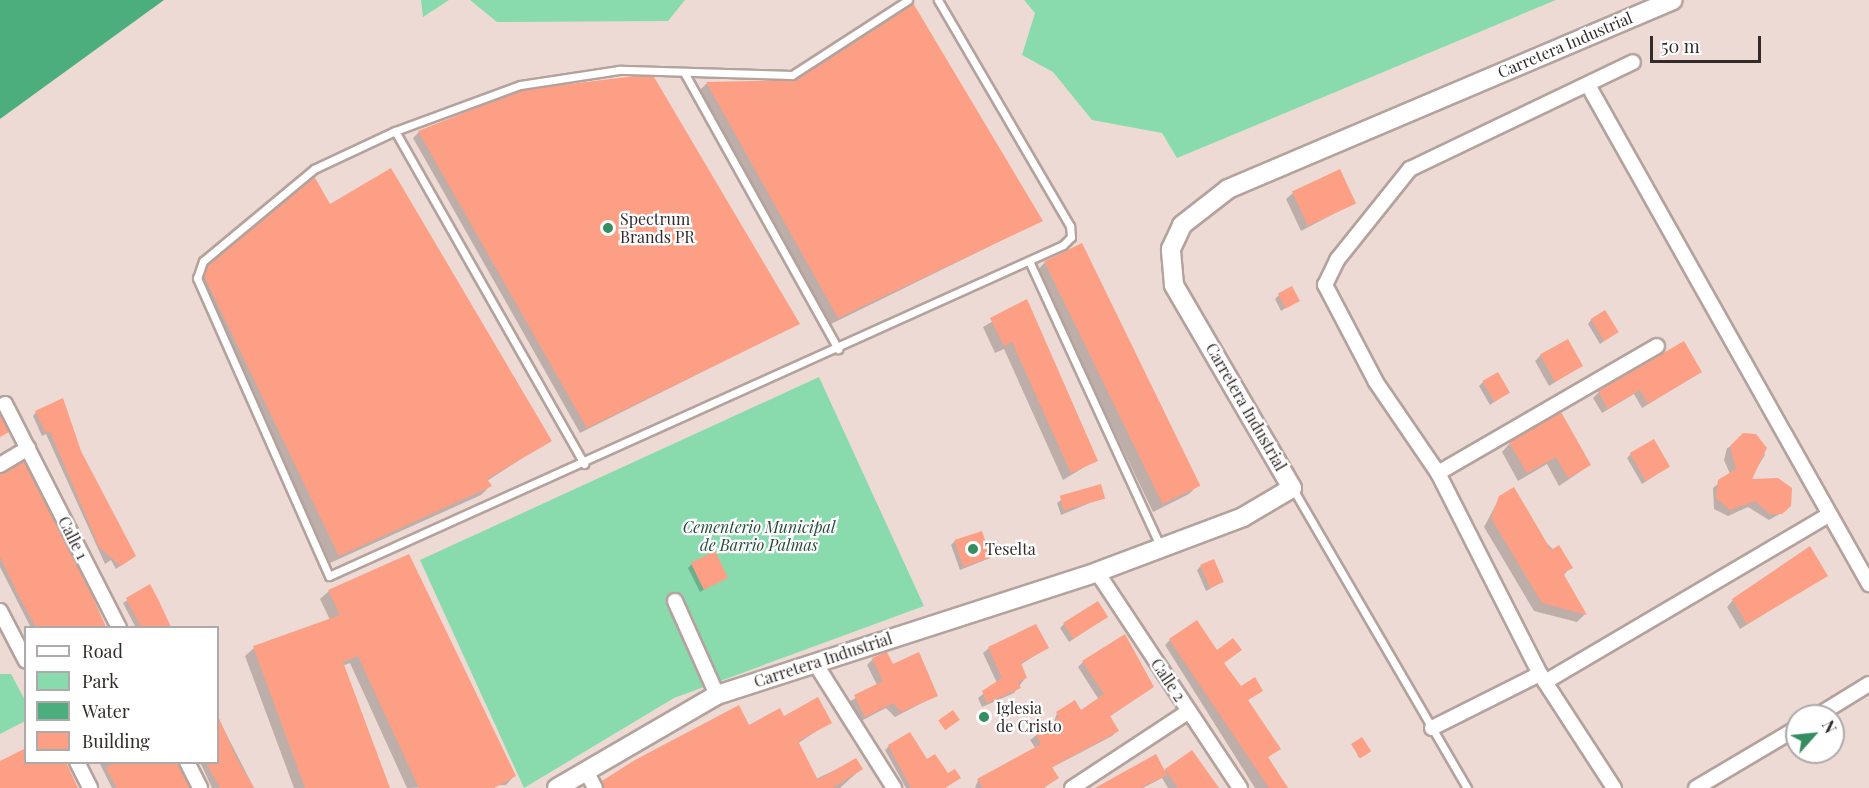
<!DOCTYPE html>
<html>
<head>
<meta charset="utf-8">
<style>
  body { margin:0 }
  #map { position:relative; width:1869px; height:788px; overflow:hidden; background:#eddad4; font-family:"Playfair Display",serif }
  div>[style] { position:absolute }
  .green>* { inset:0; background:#89dbad }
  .water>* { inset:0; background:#4cae7c }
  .shadow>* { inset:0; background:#0003 }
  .building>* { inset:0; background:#fd9f84; transform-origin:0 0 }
  .roads { filter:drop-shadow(2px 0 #b4a29d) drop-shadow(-2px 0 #b4a29d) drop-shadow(0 2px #b4a29d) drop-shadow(0 -2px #b4a29d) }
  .lane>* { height:7px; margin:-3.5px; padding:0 3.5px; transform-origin:3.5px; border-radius:3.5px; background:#fff }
  .street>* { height:14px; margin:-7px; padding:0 7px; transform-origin:7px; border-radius:7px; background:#fff }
  .secondary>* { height:18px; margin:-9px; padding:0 9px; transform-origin:9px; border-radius:9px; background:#fff }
  .dots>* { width:16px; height:16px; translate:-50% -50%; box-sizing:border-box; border:3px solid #fff; border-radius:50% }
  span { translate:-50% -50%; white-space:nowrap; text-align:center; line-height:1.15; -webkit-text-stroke:4.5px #fff; paint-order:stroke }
  .street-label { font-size:16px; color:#332b29 }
  .poi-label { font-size:16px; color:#332b29 }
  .left { translate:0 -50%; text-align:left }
  .park-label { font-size:16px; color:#234c36; font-style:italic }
  .legend { position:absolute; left:24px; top:626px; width:195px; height:138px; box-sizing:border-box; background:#fff; border:2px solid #adaaa9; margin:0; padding:8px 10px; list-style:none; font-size:18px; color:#332b29 }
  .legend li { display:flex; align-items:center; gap:12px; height:30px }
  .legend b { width:30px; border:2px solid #adaaa9 }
  .north { position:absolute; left:1785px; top:704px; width:60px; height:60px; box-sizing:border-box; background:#fff; border:2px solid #adaaa9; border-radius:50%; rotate:63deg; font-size:16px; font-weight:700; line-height:24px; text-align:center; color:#332b29 }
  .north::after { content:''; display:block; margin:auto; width:21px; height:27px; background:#358d62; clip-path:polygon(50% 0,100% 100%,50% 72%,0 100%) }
  .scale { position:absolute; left:1650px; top:36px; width:111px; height:27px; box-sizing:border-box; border:3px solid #332b29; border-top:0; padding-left:8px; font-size:18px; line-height:21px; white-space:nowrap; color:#332b29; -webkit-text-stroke:4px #fff; paint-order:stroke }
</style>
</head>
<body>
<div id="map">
  <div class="green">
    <i style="clip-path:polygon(421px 0,449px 0,423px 17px)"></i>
    <i style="clip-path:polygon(470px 0,685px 0,668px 21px,497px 22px)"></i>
    <i style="clip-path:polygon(1024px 0,1556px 0,1177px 158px,1162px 133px,1092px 120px,1053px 72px,1022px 55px,1035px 13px)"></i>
    <i style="clip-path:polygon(819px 377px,924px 606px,674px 698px,524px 788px,420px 560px)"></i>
    <i style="clip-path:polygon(0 674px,11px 674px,26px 702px,25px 721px,0 734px)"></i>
  </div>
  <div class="water">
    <i style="clip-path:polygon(0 0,164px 0,0 119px)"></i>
  </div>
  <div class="shadow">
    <i style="clip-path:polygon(795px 81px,1041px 221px,829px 325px,698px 92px,706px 84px)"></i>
    <i style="clip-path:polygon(419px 132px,798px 324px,580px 433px,413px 138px)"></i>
    <i style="clip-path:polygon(1293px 193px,1354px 203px,1301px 231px,1286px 199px)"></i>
    <i style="clip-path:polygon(329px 206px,550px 440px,487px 481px,490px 486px,481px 495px,330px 563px,196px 285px,209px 265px)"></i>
    <i style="clip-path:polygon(1045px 262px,1197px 486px,1189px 494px,1153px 512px,1037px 271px)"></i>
    <i style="clip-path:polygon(1279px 295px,1298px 300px,1281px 311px,1275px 299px)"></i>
    <i style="clip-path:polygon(1026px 302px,1096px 460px,1063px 480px,1004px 349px,995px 353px,983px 327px)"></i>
    <i style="clip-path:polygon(1591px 320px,1617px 332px,1600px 344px,1588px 324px)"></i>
    <i style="clip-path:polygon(1541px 355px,1581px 366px,1549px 386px,1535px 361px)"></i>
    <i style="clip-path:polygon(1701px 372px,1642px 408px,1634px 394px,1602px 413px,1593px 398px,1599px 392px)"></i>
    <i style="clip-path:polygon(1483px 382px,1508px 393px,1490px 405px,1479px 386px)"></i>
    <i style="clip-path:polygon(36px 412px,80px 451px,134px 556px,116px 569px,111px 560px,105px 564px,46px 434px,42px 436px,33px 416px)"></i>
    <i style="clip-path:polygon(1755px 436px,1765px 455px,1749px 480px,1783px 512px,1769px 520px,1748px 507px,1728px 516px,1714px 509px,1713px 488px,1730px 474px,1724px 460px,1727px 448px)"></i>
    <i style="clip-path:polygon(1510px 443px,1590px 465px,1559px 486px,1547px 464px,1518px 481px,1502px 452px)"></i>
    <i style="clip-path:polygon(1631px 454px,1668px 467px,1642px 484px,1627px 458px)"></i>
    <i style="clip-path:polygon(23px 463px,104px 628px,31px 628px,0 567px,0 477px)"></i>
    <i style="clip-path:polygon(1104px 497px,1061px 515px,1057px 503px,1061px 500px)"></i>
    <i style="clip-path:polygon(1500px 497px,1571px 567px,1563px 576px,1585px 614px,1577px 622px,1534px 611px,1484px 527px)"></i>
    <i style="clip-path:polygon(955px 541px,990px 558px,960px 570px,951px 545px)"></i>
    <i style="clip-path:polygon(692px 564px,726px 577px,700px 592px,688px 568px)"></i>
    <i style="clip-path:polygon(1201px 566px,1222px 582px,1206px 591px,1197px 570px)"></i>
    <i style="clip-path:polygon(1826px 576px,1740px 629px,1727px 607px,1733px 600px)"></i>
    <i style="clip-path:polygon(149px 586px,171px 628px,136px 628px,123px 603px)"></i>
    <i style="clip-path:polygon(329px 591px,514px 776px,506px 785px,407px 788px,350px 663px,342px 666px,389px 788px,294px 788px,245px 656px,254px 648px,330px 620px,320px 599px)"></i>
    <i style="clip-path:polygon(1106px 617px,1069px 642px,1060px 628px,1064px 624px)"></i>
    <i style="clip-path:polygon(1170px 640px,1223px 663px,1240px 688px,1261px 691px,1247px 701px,1267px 758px,1288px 788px,1255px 788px,1165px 645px)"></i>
    <i style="clip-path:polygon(989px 648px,1047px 648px,1020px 665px,1026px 677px,1014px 693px,982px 707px,978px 698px,997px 683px,983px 653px)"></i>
    <i style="clip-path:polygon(873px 659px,892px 666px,937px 695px,895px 717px,886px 708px,859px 722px,849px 702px,877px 685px,867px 665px)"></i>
    <i style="clip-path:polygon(1083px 662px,1152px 687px,1109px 717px,1118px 730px,1112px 736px,1051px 768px,1057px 778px,1044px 788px,975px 788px,978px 780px,1036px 749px,1030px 740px,1054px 722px,1057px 713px,1081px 712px,1099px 700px,1078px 667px)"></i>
    <i style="clip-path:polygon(218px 718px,254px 788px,212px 788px,200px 762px,218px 762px)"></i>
    <i style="clip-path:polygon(783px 718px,830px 722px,797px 744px,816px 779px,856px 760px,861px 769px,840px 788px,597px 788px)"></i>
    <i style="clip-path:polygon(889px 746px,947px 775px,959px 778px,945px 788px,906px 788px,885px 750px)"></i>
    <i style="clip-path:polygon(1353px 746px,1368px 752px,1359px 758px)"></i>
    <i style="clip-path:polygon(99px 762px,178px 762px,191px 788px,112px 788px)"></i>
    <i style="clip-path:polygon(1166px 770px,1217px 788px,1168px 788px,1162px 778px,1143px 788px,1096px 788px)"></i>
  </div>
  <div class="building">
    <i style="clip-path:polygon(913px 3px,1043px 221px,838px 318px,706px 82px,794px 80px)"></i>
    <i style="clip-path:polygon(635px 76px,654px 77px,800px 324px,587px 428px,418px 131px,521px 90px)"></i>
    <i style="clip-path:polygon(391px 168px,552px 441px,487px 479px,492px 486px,339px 556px,204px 276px,208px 264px,314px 176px,330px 204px)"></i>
    <i style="left:1340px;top:169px;width:38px;height:53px;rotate:65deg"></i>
    <i style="left:1082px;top:243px;width:270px;height:42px;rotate:64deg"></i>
    <i style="left:1292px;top:286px;width:17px;height:16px;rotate:62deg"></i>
    <i style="clip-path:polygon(1027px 299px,1098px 461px,1071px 473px,1012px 342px,1004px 346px,990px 318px)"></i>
    <i style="left:1605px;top:310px;width:26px;height:17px;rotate:58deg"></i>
    <i style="left:1568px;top:339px;width:31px;height:32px;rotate:61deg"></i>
    <i style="clip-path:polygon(1684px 341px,1702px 372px,1648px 404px,1640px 390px,1608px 409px,1598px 391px)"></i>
    <i style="left:1498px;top:372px;width:24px;height:18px;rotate:60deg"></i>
    <i style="clip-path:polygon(63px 398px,81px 451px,136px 556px,121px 566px,99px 547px,50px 431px,46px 433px,35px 411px)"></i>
    <i style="clip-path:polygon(1561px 412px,1591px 465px,1568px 478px,1556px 457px,1527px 473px,1509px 442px)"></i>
    <i style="clip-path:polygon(0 414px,9px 432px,0 437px)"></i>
    <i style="clip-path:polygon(1743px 433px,1756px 434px,1767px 448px,1752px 479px,1778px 478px,1792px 488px,1791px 506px,1782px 514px,1770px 514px,1755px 501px,1730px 510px,1716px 498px,1718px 480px,1736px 469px,1730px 446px)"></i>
    <i style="left:1654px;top:439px;width:32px;height:28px;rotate:60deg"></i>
    <i style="clip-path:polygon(24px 461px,91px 593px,106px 627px,36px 627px,20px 598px,0 557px,0 474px)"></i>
    <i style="left:1101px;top:484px;width:15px;height:43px;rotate:74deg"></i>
    <i style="clip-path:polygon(1514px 487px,1551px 550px,1559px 545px,1573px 568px,1563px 573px,1587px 615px,1542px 603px,1491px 518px,1499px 496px)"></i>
    <i style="left:982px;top:531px;width:28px;height:29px;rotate:72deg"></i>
    <i style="clip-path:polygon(1810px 546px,1828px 576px,1747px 624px,1732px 599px)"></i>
    <i style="left:715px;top:551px;width:30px;height:27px;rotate:64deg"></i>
    <i style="clip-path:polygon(409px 554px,516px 776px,494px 788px,419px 788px,358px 656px,343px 662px,390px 788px,305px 788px,253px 646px,340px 615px,328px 590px)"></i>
    <i style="left:1214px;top:559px;width:25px;height:15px;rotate:67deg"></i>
    <i style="clip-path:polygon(150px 584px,158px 599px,171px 627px,141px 627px,126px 598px)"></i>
    <i style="left:1098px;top:601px;width:19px;height:41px;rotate:58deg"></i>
    <i style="clip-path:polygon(1197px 620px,1217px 650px,1233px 638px,1242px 650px,1224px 663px,1241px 686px,1255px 677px,1263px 691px,1248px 700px,1281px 749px,1268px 757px,1288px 788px,1269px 788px,1169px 639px)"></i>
    <i style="clip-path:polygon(1036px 624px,1049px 648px,1021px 663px,1027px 678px,1018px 682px,1021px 688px,987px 703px,982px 691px,1002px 678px,988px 647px)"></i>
    <i style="clip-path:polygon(1125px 634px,1154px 687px,1110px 716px,1119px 731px,1052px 767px,1059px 778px,1043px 788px,983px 788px,977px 779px,1041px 744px,1035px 733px,1059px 717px,1056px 712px,1075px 700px,1081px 710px,1104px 694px,1082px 661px)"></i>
    <i style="clip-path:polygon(887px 652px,893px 664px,919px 652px,938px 696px,901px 712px,893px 703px,865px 717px,854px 695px,883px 681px,872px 658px)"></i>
    <i style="clip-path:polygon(818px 697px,832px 723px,798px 741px,818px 780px,856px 758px,863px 769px,832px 788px,604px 788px,602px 781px,635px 760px,739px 705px,749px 725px,780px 708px,784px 716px)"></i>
    <i style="left:953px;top:710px;width:12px;height:18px;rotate:55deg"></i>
    <i style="clip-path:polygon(218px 716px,237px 759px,254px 788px,220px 788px,206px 762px,218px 762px)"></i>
    <i style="clip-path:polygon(910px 732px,927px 759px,935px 754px,948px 773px,955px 769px,961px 778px,945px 788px,911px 788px,888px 745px)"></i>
    <i style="left:1362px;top:737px;width:17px;height:13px;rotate:57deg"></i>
    <i style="clip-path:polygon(26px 748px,26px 762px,66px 762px,78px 788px,0 788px,0 761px)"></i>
    <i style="clip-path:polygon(1192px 750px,1219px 788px,1178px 788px,1165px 769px)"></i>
    <i style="clip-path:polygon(1156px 754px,1167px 775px,1140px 788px,1095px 788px)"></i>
    <i style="clip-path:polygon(116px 762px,178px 762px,190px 788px,117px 788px,106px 768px)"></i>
  </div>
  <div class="roads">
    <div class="lane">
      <i style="left:908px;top:0;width:138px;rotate:147.1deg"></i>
      <i style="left:792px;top:75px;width:173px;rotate:-178.3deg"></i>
      <i style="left:619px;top:70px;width:100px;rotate:171.4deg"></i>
      <i style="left:520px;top:85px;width:133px;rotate:159.8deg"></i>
      <i style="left:395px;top:131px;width:89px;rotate:154.9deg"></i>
      <i style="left:314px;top:169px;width:144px;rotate:140.3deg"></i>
      <i style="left:203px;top:261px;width:18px;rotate:109deg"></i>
      <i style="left:197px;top:278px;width:326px;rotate:66.1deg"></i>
      <i style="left:329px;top:576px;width:805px;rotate:-24.27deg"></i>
      <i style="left:1063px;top:245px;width:11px;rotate:-45deg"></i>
      <i style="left:1071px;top:237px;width:11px;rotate:-95deg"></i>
      <i style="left:1070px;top:226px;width:262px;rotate:-120.3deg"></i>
      <i style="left:685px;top:74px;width:315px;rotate:60.9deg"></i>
      <i style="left:395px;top:131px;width:383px;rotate:60.4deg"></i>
      <i style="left:1030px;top:263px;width:311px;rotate:65.3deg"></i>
      <i style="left:1293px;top:489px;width:346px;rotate:59.8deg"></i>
    </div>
    <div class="street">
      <i style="left:1588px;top:85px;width:573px;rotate:60.61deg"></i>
      <i style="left:5px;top:404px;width:251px;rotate:63deg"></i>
      <i style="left:0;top:465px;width:33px;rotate:-31deg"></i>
      <i style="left:1438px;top:473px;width:253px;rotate:-30.1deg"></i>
      <i style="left:1097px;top:572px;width:259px;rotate:56.5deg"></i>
      <i style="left:675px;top:601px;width:103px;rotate:65.9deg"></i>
      <i style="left:0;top:611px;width:56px;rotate:62.5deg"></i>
      <i style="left:815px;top:663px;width:148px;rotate:57.7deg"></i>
      <i style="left:1545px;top:682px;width:327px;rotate:-30.5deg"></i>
      <i style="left:1817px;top:716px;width:61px;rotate:-31.6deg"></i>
      <i style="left:1432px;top:728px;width:121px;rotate:-26.6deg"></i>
      <i style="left:77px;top:762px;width:29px;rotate:63deg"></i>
      <i style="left:187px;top:762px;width:29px;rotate:63deg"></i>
      <i style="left:586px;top:771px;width:19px;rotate:62deg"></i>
      <i style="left:1072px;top:788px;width:140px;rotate:-33.3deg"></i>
      <i style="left:1614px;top:788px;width:136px;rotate:-123deg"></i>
      <i style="left:1540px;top:674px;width:225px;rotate:-116.9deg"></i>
      <i style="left:1438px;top:473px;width:110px;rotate:-124.3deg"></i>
      <i style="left:1376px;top:382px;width:110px;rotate:-117.7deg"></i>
      <i style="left:1325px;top:285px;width:28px;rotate:-64deg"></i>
      <i style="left:1337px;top:260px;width:117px;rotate:-51.3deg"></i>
      <i style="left:1410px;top:169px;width:247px;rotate:-25.6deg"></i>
      <i style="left:1696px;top:788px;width:117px;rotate:-30.7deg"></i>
    </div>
    <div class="secondary">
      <i style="left:557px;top:788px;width:185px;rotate:-30.2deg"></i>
      <i style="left:717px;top:695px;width:399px;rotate:-17.9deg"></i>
      <i style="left:1097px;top:572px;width:156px;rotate:-20.6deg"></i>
      <i style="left:1243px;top:517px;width:57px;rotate:-30.6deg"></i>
      <i style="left:1292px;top:488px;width:235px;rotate:-120.2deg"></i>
      <i style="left:1174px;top:285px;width:36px;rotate:-95deg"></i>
      <i style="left:1171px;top:249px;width:26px;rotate:-65deg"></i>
      <i style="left:1182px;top:225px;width:58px;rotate:-38deg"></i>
      <i style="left:1228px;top:189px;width:483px;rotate:-23deg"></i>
    </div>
  </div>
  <div class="dots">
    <i style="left:608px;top:228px;background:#358d62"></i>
    <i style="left:973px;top:549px;background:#358d62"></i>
    <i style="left:984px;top:717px;background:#358d62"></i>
  </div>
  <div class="street-label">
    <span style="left:1565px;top:45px;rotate:-23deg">Carretera Industrial</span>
    <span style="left:1246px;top:407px;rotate:60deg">Carretera Industrial</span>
    <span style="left:73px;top:538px;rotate:63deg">Calle 1</span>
    <span style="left:823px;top:660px;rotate:-18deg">Carretera Industrial</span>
    <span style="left:1168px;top:680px;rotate:56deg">Calle 2</span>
  </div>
  <div class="poi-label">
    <span class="left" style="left:620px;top:228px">Spectrum<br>Brands PR</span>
    <span class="left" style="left:985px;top:549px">Teselta</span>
    <span class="left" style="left:996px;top:717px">Iglesia<br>de Cristo</span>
  </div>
  <div class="park-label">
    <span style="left:759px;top:536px">Cementerio Municipal<br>de Barrio Palmas</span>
  </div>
  <ul class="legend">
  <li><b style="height:8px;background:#fff"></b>Road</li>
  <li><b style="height:16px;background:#89dbad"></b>Park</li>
  <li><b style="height:16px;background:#4cae7c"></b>Water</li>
  <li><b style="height:16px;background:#fd9f84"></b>Building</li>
  </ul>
  <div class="north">N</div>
  <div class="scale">50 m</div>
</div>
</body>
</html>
